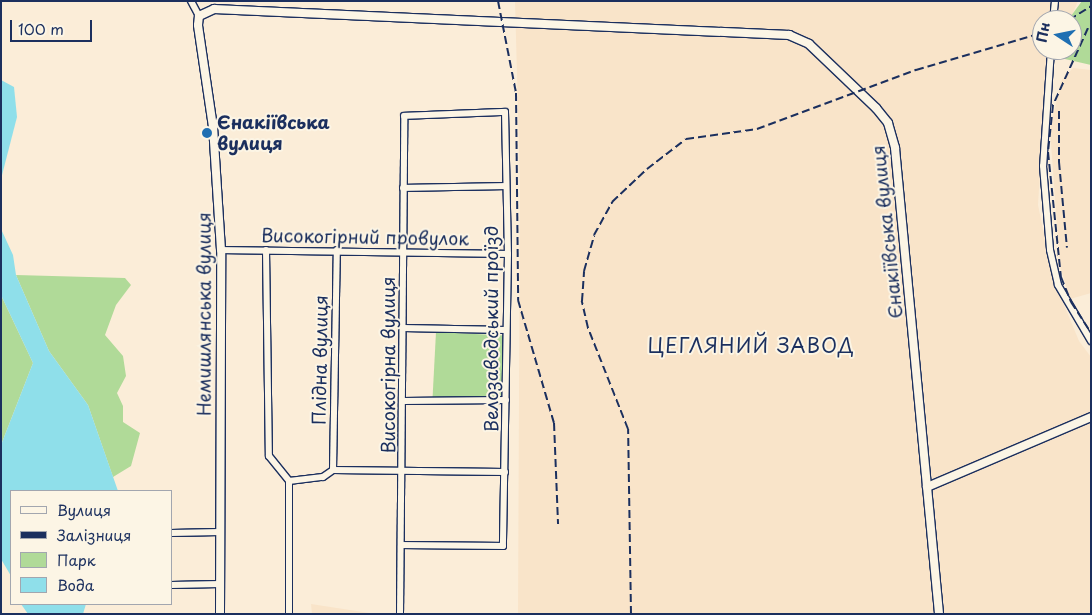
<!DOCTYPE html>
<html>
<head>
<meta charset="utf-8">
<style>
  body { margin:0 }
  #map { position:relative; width:1092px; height:615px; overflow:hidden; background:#fbedd8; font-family:"Playpen Sans",sans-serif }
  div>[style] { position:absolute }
  .built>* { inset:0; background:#f9e4c9 }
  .green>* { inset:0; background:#b0da98; transform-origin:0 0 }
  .water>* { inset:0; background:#8fdfea }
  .roads { filter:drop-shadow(1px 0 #1b2f5e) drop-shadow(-1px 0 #1b2f5e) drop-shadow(0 1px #1b2f5e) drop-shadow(0 -1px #1b2f5e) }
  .minor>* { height:6px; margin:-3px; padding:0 3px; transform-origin:3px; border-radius:3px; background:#fcf5e5 }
  .tertiary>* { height:8px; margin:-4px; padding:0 4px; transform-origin:4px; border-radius:4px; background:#fcf5e5 }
  .rail>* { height:2px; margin-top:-1px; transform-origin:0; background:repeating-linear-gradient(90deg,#1b2f5e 0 8px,transparent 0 12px) }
  .dots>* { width:14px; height:14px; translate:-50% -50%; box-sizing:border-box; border:2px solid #fcf5e5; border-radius:50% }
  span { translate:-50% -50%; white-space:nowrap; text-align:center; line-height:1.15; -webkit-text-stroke:4px #fcf5e5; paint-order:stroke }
  .poi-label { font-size:18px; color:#1b2f5e; font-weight:700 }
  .left { translate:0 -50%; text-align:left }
  .street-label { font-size:18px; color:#1b2f5e }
  .quarter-label { font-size:20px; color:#1b2f5e; letter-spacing:1px }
  .frame { position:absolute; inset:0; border:2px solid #1b2f5e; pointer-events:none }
  .legend { position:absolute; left:10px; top:490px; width:162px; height:115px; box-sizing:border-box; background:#fcf5e5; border:1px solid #a2a6af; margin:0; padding:6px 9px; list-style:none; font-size:15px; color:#1b2f5e }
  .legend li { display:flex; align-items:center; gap:10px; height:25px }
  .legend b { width:25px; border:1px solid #a2a6af }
  .north { position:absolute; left:1032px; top:10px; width:50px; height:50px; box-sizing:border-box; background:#fcf5e5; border:1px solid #a2a6af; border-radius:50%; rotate:281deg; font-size:14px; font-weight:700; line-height:20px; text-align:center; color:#1b2f5e }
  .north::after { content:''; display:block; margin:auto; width:18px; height:22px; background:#1f6fb2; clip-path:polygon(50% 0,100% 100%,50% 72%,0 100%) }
  .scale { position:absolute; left:10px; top:20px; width:82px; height:22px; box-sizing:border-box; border:2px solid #1b2f5e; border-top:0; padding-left:6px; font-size:15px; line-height:18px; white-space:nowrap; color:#1b2f5e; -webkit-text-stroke:4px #fcf5e5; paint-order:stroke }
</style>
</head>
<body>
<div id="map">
  <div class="built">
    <i style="clip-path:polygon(515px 1px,1078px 1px,1070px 20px,1042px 20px,1042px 50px,1058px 50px,1046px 78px,1038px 205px,1053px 278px,1079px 341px,1091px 357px,1091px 614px,518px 614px,520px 185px)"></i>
    <i style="clip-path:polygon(1073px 68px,1091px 70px,1091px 293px,1070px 299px,1060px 266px,1050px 130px,1061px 81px)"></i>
    <i style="clip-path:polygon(311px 604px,376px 614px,312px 614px)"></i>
  </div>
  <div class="green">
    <i style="clip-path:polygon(1082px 1px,1091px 1px,1091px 65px,1065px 59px,1062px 50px,1072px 50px,1072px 20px,1068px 20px)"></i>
    <i style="clip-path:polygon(16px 275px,125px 278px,131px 285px,116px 305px,105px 335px,123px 356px,126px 376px,117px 393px,123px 406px,123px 422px,140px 433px,131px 466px,113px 477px,88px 405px,49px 351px)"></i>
    <i style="clip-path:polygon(1px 295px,33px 363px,1px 445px)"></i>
    <i style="left:436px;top:332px;width:68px;height:66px;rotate:3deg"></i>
  </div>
  <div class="water">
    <i style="clip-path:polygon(1px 80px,14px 87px,17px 117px,1px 179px)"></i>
    <i style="clip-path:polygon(1px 229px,13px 255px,16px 275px,49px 351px,88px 405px,118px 491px,11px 491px,11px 576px,1px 559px,1px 445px,33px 363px,1px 295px)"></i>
    <i style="clip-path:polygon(21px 604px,86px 604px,83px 614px,28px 614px)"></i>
  </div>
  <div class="roads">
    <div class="minor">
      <i style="left:191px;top:1px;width:17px;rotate:62deg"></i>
      <i style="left:1053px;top:20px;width:19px;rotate:-84deg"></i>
      <i style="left:1051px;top:50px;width:116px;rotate:93.9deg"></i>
      <i style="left:1043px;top:166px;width:84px;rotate:85.2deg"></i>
      <i style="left:1050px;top:250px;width:36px;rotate:77deg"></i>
      <i style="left:1058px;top:285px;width:65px;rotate:59.5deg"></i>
      <i style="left:403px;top:188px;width:102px;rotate:-1.1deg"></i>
      <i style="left:221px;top:250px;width:287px;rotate:0.8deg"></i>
      <i style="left:266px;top:250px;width:206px;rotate:89.2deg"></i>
      <i style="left:269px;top:456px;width:32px;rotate:51deg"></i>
      <i style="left:289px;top:481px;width:133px;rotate:90deg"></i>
      <i style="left:403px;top:328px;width:103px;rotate:1.1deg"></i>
      <i style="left:403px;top:401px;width:103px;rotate:-0.6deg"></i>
      <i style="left:333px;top:470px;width:220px;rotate:-89deg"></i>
      <i style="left:289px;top:481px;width:34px;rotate:-7deg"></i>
      <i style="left:323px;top:477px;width:12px;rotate:-35deg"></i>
      <i style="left:333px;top:470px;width:172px;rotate:0.7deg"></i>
      <i style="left:171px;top:533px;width:49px;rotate:-1.2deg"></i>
      <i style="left:171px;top:585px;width:49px;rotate:-1.2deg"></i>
      <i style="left:400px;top:614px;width:498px;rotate:-89.5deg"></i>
      <i style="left:404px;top:116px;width:101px;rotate:-2.3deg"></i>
      <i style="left:505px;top:112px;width:142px;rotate:88.8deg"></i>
      <i style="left:508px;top:254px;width:292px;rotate:91deg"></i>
      <i style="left:503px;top:546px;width:101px;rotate:-179.4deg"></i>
    </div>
    <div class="tertiary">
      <i style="left:927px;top:487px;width:178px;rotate:-23.1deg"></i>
      <i style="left:220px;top:614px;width:364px;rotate:-89.8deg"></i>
      <i style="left:221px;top:250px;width:123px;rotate:-93.7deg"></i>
      <i style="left:213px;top:127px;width:103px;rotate:-98.4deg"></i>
      <i style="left:198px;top:25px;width:9px;rotate:-84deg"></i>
      <i style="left:199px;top:16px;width:17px;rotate:-25deg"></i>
      <i style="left:214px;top:9px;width:576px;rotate:2.59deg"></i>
      <i style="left:789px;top:35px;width:22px;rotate:24deg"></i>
      <i style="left:809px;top:44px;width:93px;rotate:43.7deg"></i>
      <i style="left:876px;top:108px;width:19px;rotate:51deg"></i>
      <i style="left:888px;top:123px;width:26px;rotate:74deg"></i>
      <i style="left:895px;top:148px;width:468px;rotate:84.6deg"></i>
    </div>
  </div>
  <div class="rail">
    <i style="left:498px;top:1px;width:94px;rotate:78.9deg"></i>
    <i style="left:516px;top:93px;width:207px;rotate:89.4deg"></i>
    <i style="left:518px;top:300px;width:128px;rotate:73.7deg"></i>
    <i style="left:554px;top:423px;width:101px;rotate:87.7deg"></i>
    <i style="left:1069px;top:20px;width:26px;rotate:-32deg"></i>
    <i style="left:1088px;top:28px;width:85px;rotate:114.4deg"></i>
    <i style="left:1053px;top:105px;width:47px;rotate:96.1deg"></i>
    <i style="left:1048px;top:152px;width:126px;rotate:84.1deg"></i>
    <i style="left:1061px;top:277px;width:27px;rotate:68deg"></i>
    <i style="left:1071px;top:302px;width:37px;rotate:57deg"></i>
    <i style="left:1059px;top:111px;width:51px;rotate:90deg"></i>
    <i style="left:1059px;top:162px;width:86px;rotate:84.7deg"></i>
    <i style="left:631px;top:614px;width:185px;rotate:-90.9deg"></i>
    <i style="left:628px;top:429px;width:109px;rotate:-111.6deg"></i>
    <i style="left:588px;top:328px;width:28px;rotate:-103deg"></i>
    <i style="left:582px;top:301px;width:30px;rotate:-86deg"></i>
    <i style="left:584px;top:271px;width:37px;rotate:-74deg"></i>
    <i style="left:594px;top:235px;width:38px;rotate:-61deg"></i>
    <i style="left:612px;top:202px;width:48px;rotate:-43.3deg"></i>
    <i style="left:647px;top:169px;width:49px;rotate:-37.6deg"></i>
    <i style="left:686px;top:139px;width:72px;rotate:-8deg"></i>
    <i style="left:757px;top:129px;width:170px;rotate:-20.4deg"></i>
    <i style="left:916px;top:70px;width:131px;rotate:-16.4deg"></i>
  </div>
  <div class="dots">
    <i style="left:207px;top:133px;background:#1f6fb2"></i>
  </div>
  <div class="poi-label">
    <span class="left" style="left:217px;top:133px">Єнакіївська<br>вулиця</span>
  </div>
  <div class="street-label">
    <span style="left:887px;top:232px;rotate:-96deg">Єнакіївська вулиця</span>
    <span style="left:365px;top:237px;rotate:1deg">Високогірний провулок</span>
    <span style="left:204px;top:314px;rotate:-90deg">Немишлянська вулиця</span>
    <span style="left:491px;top:329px;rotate:-90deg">Велозаводський проїзд</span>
    <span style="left:320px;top:360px;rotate:-89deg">Плідна вулиця</span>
    <span style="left:388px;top:365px;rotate:-90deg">Високогірна вулиця</span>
  </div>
  <div class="quarter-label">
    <span style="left:751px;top:345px">ЦЕГЛЯНИЙ ЗАВОД</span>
  </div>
  <div class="frame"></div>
  <ul class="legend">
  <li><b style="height:6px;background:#fcf5e5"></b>Вулиця</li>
  <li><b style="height:6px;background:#1b2f5e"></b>Залізниця</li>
  <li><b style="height:14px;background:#b0da98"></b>Парк</li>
  <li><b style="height:14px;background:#8fdfea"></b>Вода</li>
  </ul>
  <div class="north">Пн</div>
  <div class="scale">100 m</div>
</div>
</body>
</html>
